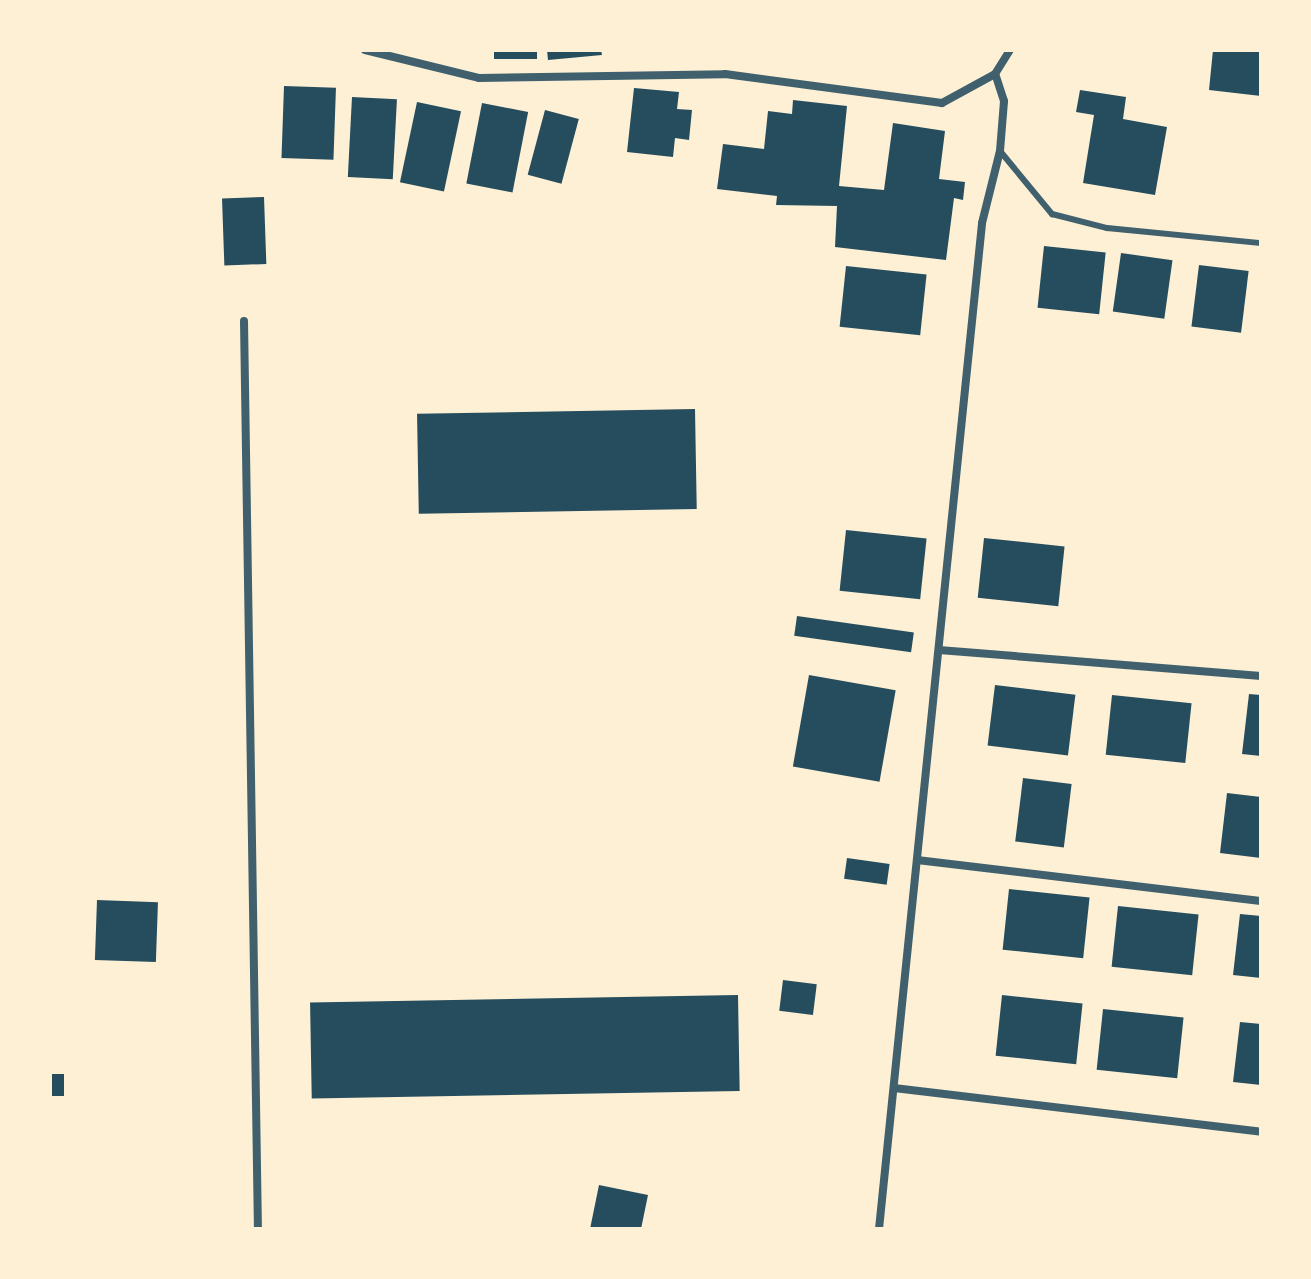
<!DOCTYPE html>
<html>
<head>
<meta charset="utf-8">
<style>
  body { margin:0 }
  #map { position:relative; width:1311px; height:1279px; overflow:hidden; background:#fdf0d5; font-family:"Libre Baskerville",serif }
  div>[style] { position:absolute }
  .building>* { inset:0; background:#264d5e; transform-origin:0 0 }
  .service>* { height:6px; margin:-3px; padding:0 3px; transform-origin:3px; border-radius:3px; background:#3f606c }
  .minor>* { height:8px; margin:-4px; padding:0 4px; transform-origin:4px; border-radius:4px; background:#3f606c }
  span { translate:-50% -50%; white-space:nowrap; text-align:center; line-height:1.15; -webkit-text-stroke:8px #fdf0d5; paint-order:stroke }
  .frame { position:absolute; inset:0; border:52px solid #fdf0d5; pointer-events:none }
</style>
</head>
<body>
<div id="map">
  <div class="building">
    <i style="left:494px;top:50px;width:43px;height:9px"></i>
    <i style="clip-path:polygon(547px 50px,601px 50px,602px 55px,548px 60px)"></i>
    <i style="clip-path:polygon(1213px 50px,1261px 50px,1261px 96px,1209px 90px)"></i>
    <i style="left:284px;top:86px;width:52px;height:72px;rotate:2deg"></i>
    <i style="clip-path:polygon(634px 88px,679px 92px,677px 109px,692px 110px,689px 140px,675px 138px,673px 157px,627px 152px)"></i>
    <i style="clip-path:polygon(1080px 90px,1126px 97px,1123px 119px,1167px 127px,1155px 195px,1083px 183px,1094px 115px,1076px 112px)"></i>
    <i style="left:352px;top:97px;width:45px;height:80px;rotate:3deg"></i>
    <i style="clip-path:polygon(793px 100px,847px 106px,839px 186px,884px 190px,893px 123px,945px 131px,939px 179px,965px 182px,963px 200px,954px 198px,946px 260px,835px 247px,837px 206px,776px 205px,777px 196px,717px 189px,723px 144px,764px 149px,768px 111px,792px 114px)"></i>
    <i style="left:417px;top:102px;width:45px;height:82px;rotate:12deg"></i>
    <i style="left:482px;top:103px;width:47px;height:82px;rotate:11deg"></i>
    <i style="left:545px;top:110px;width:35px;height:67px;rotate:15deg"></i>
    <i style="left:264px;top:197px;width:67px;height:42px;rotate:88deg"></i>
    <i style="left:1044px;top:246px;width:62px;height:62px;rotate:6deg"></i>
    <i style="left:1121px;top:253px;width:52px;height:59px;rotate:8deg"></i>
    <i style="left:1199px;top:265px;width:50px;height:62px;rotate:7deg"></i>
    <i style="left:846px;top:266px;width:81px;height:61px;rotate:6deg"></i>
    <i style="left:695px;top:409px;width:100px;height:278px;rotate:89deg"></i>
    <i style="left:846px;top:530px;width:81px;height:61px;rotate:6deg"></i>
    <i style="left:984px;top:538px;width:81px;height:60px;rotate:6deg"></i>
    <i style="left:797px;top:616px;width:118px;height:20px;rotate:8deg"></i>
    <i style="left:809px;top:675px;width:88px;height:93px;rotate:10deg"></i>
    <i style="left:995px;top:685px;width:81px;height:61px;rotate:7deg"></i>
    <i style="clip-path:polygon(1249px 694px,1261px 695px,1261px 756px,1242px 754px)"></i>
    <i style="left:1112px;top:695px;width:80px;height:60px;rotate:6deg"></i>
    <i style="left:1023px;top:778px;width:49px;height:64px;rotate:7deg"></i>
    <i style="clip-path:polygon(1227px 793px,1261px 797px,1261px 858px,1220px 853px)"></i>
    <i style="left:847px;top:858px;width:43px;height:21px;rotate:8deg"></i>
    <i style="left:1009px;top:889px;width:81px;height:61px;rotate:6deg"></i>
    <i style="left:97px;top:900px;width:61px;height:60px;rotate:2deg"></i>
    <i style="left:1118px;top:906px;width:81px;height:61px;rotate:6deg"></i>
    <i style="clip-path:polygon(1240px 914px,1261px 916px,1261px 978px,1233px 975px)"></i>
    <i style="left:783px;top:980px;width:34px;height:31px;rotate:7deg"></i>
    <i style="left:738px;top:995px;width:96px;height:428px;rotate:89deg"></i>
    <i style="left:1002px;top:995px;width:81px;height:61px;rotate:6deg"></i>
    <i style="left:1103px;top:1009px;width:81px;height:61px;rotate:6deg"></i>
    <i style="clip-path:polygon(1240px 1022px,1261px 1024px,1261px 1085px,1233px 1082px)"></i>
    <i style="left:50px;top:1074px;width:14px;height:22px"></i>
    <i style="clip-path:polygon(599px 1185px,648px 1195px,641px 1229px,590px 1229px)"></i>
  </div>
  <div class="service">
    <i style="left:1000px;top:151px;width:82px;rotate:50.5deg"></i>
    <i style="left:1052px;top:214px;width:57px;rotate:14.3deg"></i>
    <i style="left:1107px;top:228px;width:155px;rotate:5.6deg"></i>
  </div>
  <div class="minor">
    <i style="left:365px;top:50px;width:117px;rotate:13.8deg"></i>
    <i style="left:479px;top:78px;width:246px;rotate:-0.9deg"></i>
    <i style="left:725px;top:74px;width:219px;rotate:7.6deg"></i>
    <i style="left:942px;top:103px;width:60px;rotate:-28.7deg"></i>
    <i style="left:244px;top:321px;width:908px;rotate:89.12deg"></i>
    <i style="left:939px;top:650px;width:323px;rotate:4.6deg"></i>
    <i style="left:917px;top:860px;width:346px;rotate:6.8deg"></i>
    <i style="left:894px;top:1088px;width:370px;rotate:6.8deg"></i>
    <i style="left:879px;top:1229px;width:1011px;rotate:-84.15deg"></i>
    <i style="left:982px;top:223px;width:74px;rotate:-76deg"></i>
    <i style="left:1000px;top:151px;width:50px;rotate:-85.4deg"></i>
    <i style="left:1004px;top:101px;width:28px;rotate:-108deg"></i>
    <i style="left:995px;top:74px;width:28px;rotate:-58deg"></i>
  </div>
  <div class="frame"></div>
</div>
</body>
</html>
